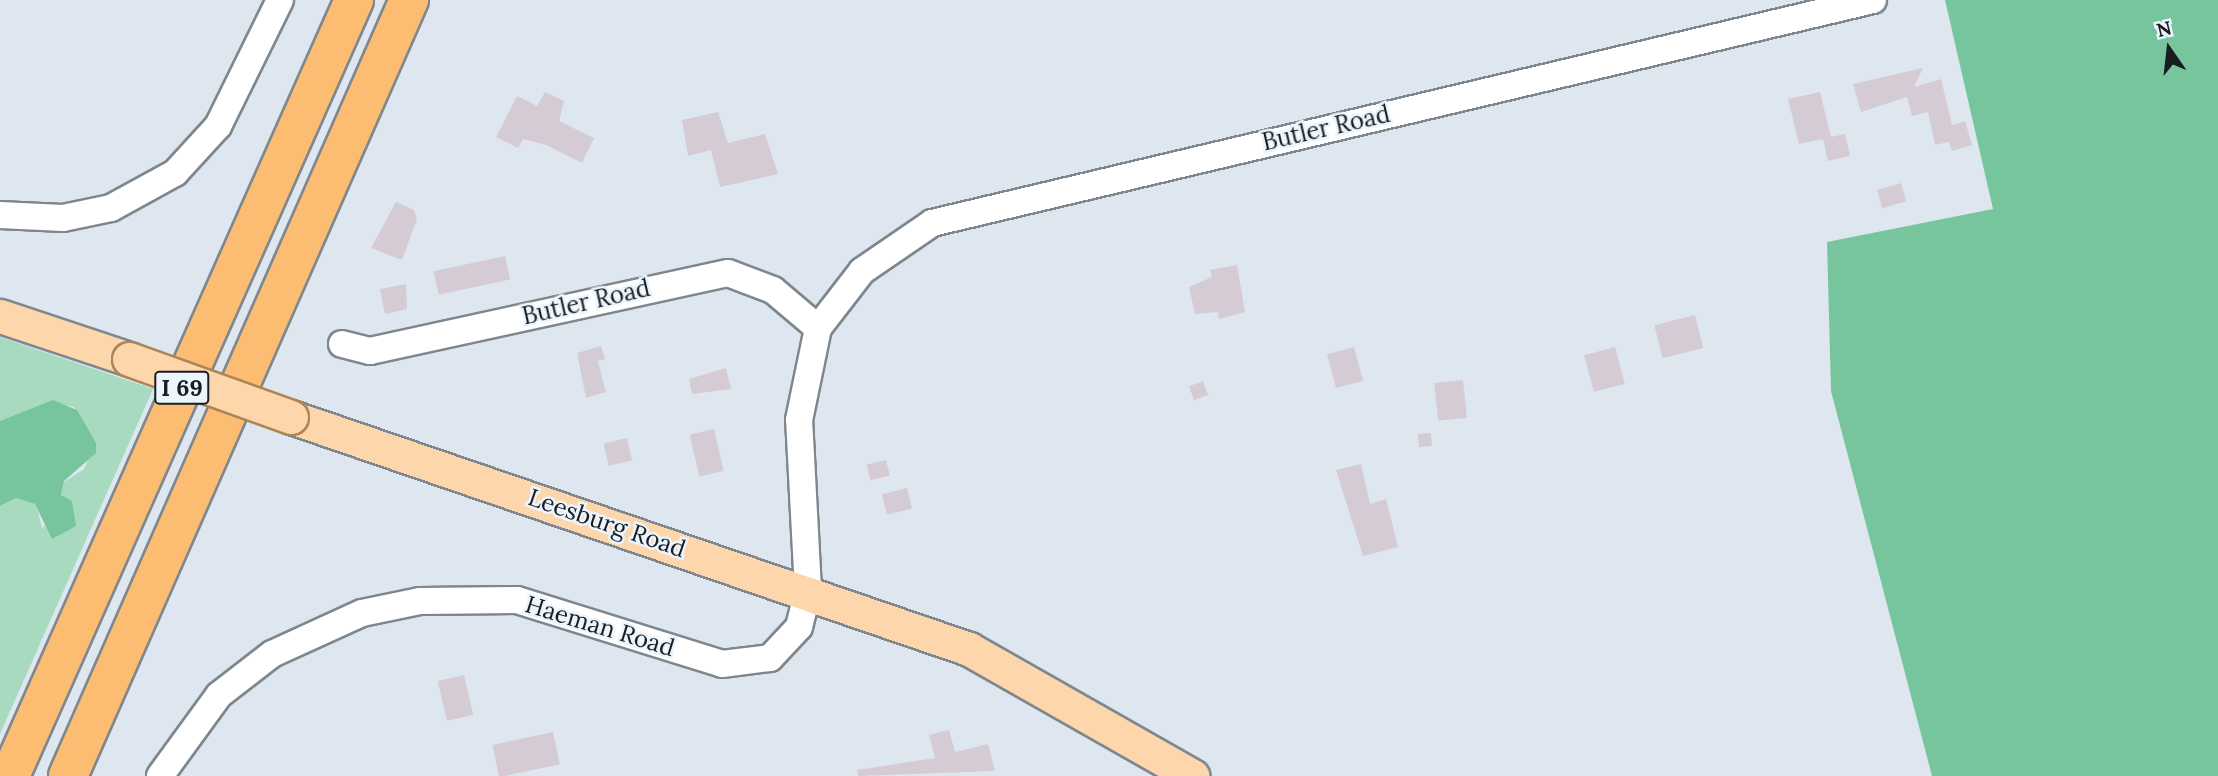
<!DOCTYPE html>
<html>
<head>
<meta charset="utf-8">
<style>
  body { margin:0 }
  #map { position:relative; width:2218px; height:776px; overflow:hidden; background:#dee7f0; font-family:Lora,serif }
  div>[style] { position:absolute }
  .green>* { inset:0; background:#a8dabf }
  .forest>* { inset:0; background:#77c59d }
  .building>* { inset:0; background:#d5cbd4; transform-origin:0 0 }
  .roads { filter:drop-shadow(2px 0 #7e878e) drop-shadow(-2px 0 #7e878e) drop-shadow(0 2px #7e878e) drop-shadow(0 -2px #7e878e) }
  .minor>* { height:26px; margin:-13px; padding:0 13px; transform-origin:13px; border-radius:13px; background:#fff }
  .major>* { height:33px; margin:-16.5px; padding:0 16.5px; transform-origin:16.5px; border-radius:16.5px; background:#fdd7ab }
  .highway>* { height:38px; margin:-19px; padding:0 19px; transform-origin:19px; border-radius:19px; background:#fcbd73 }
  .bridges { filter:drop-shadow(2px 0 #ad8556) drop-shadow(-2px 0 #ad8556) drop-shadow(0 2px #ad8556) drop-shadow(0 -2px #ad8556) }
  .major-bridge>* { height:33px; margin:-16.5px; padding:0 16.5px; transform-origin:16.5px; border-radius:16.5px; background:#fdd7ab }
  span { translate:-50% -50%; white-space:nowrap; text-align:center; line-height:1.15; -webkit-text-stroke:5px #ebf5fd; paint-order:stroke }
  .shield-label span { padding:2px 5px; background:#ebf5fd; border:2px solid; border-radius:5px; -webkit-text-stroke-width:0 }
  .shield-label { font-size:23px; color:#1a1d20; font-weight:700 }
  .street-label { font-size:24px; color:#1a1d20 }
  .north { position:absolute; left:2134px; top:14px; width:70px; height:70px; -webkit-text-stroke:5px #ebf5fd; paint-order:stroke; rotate:346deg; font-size:19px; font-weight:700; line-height:28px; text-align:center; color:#1a1d20 }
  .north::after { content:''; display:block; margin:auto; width:24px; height:32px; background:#1a1d20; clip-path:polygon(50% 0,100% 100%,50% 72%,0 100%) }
</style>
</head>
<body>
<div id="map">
  <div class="green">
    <i style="clip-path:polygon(0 337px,153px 389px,0 734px,0 506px,16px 498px,36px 504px,42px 528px,72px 501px,61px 496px,64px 482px,84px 469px,96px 443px,74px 407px,65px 405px,0 421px)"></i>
  </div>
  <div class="forest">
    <i style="clip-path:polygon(1945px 0,2218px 0,2218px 776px,1932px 776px,1831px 391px,1827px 242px,1993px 209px)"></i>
    <i style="clip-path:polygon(53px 400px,77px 410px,96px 443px,96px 453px,64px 481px,61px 495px,72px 501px,76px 526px,52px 539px,35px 504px,16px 498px,0 506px,0 421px)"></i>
  </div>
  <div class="building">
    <i style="clip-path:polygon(1923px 68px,1914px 87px,1941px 79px,1952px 125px,1965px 121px,1972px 145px,1952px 151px,1949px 142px,1935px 145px,1928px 112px,1912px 116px,1907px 97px,1861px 112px,1853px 84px)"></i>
    <i style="clip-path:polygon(545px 92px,564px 101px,559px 121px,594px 138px,582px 163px,546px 145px,523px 139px,518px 148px,496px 137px,517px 96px,537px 106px)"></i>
    <i style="clip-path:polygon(1820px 92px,1831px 137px,1845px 134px,1850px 156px,1828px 161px,1823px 139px,1799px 144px,1788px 99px)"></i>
    <i style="clip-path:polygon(718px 112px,728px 143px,765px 134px,778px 174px,720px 187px,711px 150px,688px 156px,682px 120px)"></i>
    <i style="left:1901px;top:183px;width:19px;height:25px;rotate:74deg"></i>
    <i style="clip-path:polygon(396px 202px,414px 210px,417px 219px,402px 260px,371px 248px)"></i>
    <i style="left:505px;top:256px;width:24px;height:73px;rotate:78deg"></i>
    <i style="clip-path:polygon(1237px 265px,1245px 312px,1219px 319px,1218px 312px,1195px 314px,1189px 287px,1212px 277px,1210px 270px)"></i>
    <i style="clip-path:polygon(406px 284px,407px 309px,385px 314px,380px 289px)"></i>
    <i style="left:1695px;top:315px;width:34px;height:42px;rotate:76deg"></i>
    <i style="clip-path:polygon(601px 346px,605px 359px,598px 361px,606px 392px,586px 398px,577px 353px)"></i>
    <i style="left:1354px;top:347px;width:35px;height:28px;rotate:75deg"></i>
    <i style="left:1615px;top:347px;width:38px;height:32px;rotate:75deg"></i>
    <i style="clip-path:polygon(726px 368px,731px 389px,692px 394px,689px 379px)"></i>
    <i style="left:1463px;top:380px;width:38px;height:29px;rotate:84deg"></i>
    <i style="left:1203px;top:381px;width:15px;height:15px;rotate:70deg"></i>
    <i style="left:714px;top:429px;width:43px;height:25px;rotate:77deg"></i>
    <i style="left:1431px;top:433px;width:13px;height:13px;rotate:86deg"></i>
    <i style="left:627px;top:438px;width:23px;height:24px;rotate:77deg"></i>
    <i style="left:886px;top:460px;width:16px;height:20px;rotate:76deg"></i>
    <i style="clip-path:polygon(1361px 464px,1370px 504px,1386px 499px,1398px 547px,1363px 556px,1336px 470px)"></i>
    <i style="left:907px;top:488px;width:21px;height:26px;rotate:76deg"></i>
    <i style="left:464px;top:675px;width:41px;height:27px;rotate:77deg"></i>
    <i style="clip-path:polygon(949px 730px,955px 752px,988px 744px,995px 771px,858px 776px,857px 770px,935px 758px,929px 735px)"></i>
    <i style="left:553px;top:732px;width:33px;height:62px;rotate:78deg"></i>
  </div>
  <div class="roads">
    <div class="minor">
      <i style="left:0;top:215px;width:63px;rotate:2.7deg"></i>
      <i style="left:63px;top:218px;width:49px;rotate:-11.8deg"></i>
      <i style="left:111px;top:208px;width:73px;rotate:-28.7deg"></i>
      <i style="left:175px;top:173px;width:64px;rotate:-47.5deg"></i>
      <i style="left:218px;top:126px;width:140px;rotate:-63.8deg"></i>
      <i style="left:342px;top:344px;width:29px;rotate:14deg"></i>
      <i style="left:370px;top:351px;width:366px;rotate:-12.3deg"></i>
      <i style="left:728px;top:273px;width:48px;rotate:20.7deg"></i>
      <i style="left:773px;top:290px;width:59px;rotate:40.2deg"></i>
      <i style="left:160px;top:776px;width:100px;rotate:-53.9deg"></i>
      <i style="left:219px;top:695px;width:67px;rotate:-37.7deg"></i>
      <i style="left:272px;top:654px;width:99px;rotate:-24.5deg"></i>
      <i style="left:362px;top:613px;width:59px;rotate:-11.7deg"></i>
      <i style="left:420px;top:601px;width:97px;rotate:-0.6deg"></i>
      <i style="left:517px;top:600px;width:215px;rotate:17.3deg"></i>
      <i style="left:722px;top:664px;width:48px;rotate:-7.1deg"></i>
      <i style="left:770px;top:658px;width:42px;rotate:-46.9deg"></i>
      <i style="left:799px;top:627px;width:38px;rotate:-76deg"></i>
      <i style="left:808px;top:590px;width:170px;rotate:-93deg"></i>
      <i style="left:799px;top:420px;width:94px;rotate:-78.3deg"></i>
      <i style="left:818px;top:328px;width:72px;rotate:-52.3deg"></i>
      <i style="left:862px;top:271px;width:85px;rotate:-34.4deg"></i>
      <i style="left:932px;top:223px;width:967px;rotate:-13.33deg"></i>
    </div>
    <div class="major">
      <i style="left:0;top:316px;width:136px;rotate:18.4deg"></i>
      <i style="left:291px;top:417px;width:717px;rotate:18.89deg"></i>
      <i style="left:969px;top:649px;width:257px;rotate:29.6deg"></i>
    </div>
    <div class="highway">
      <i style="left:10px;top:776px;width:849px;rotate:-66.09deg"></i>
      <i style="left:68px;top:776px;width:848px;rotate:-66.28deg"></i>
    </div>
  </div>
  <div class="bridges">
    <div class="major-bridge">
      <i style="left:129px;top:359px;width:172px;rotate:19.7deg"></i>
    </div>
  </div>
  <div class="shield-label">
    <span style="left:182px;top:388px">I 69</span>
  </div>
  <div class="street-label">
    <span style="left:1326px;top:128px;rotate:-13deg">Butler Road</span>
    <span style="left:586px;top:302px;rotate:-13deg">Butler Road</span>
    <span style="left:607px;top:523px;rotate:19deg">Leesburg Road</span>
    <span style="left:600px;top:626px;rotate:17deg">Haeman Road</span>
  </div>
  <div class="north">N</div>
</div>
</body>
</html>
